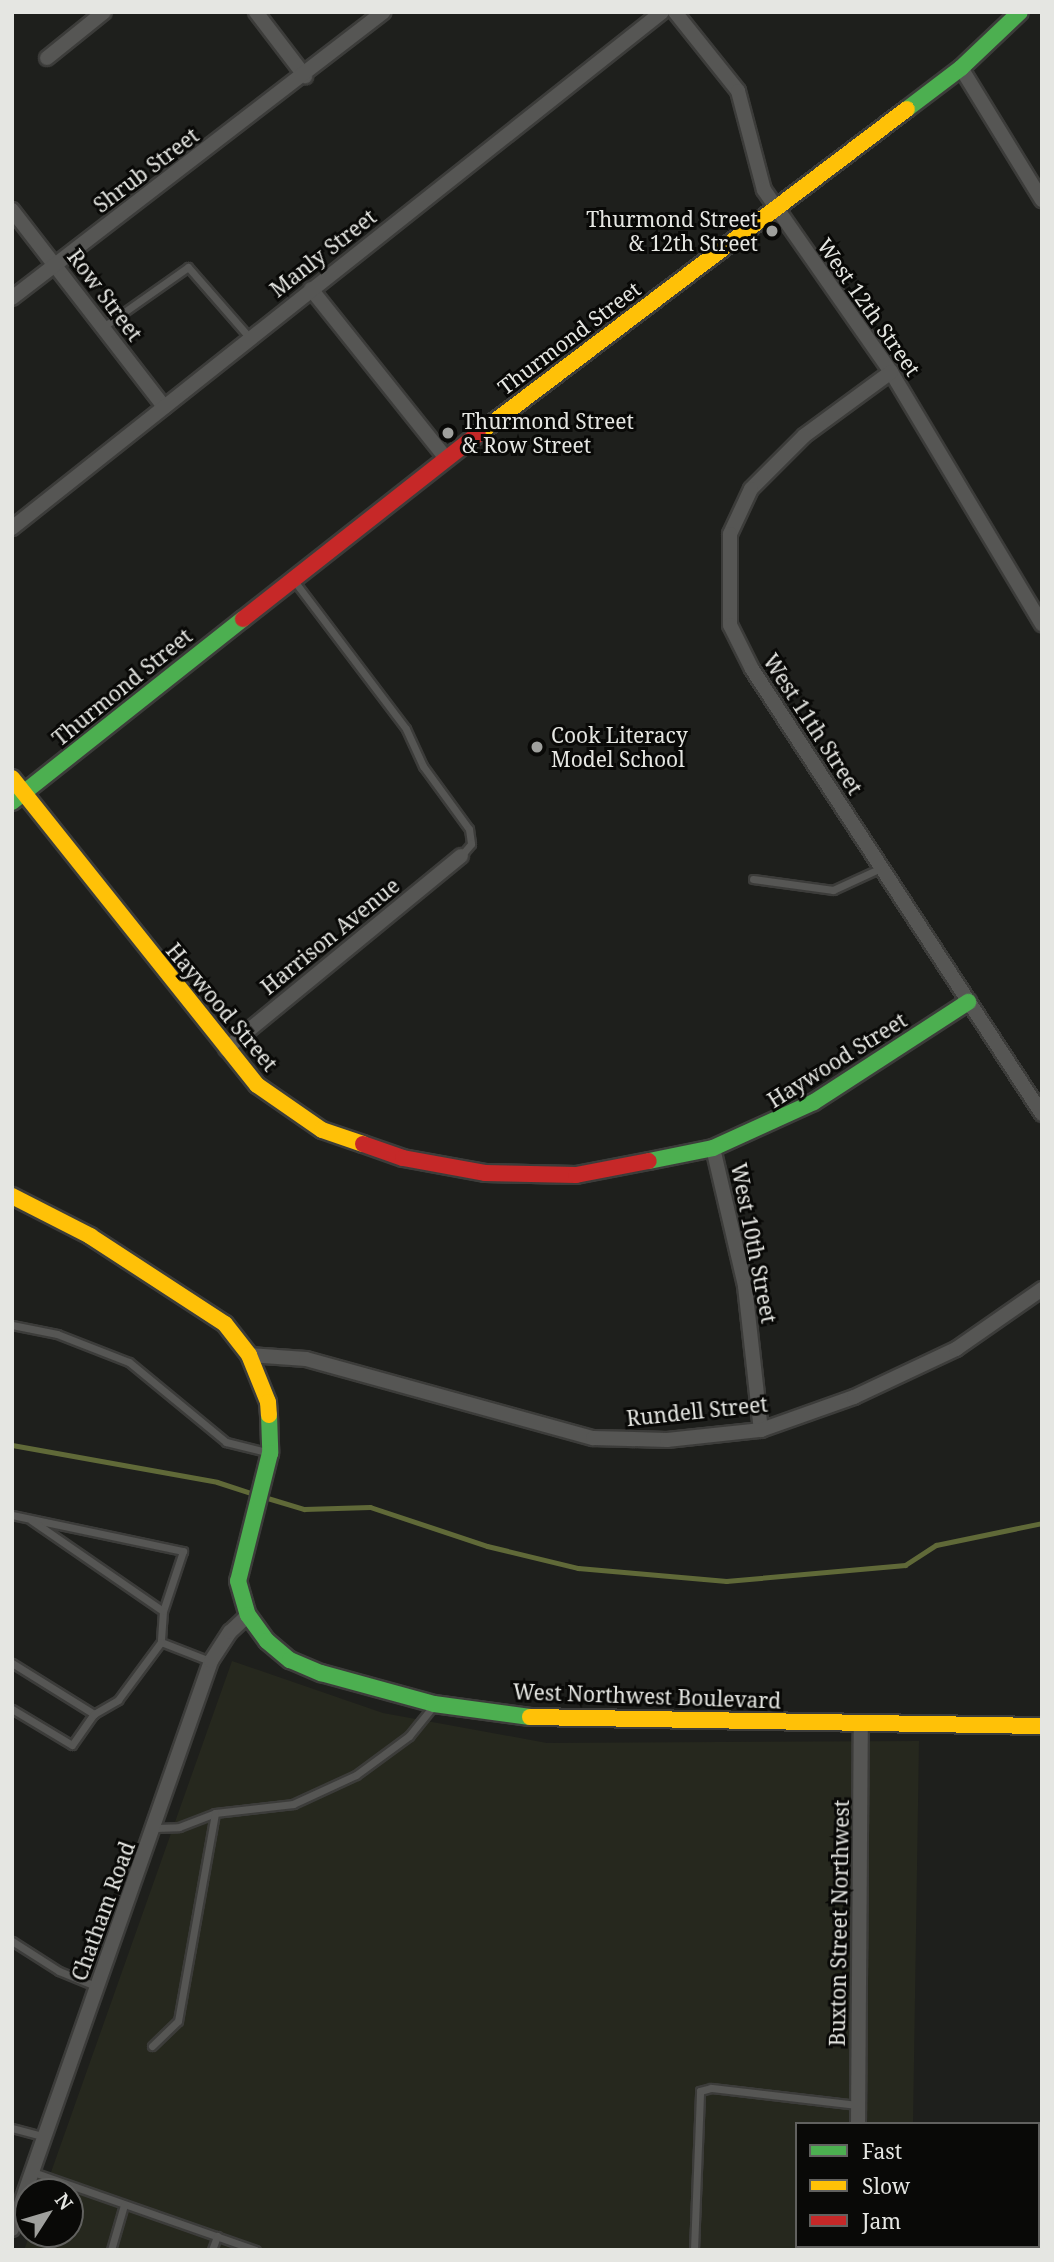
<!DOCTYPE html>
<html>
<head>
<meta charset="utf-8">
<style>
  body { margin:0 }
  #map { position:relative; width:1054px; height:2262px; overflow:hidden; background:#1e1f1c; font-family:"Noto Serif",serif }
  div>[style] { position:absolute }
  .built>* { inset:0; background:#26281e }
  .stream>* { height:5px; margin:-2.5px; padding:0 2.5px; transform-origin:2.5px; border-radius:2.5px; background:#606938 }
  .roads { filter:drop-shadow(2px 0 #3c3c3a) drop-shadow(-2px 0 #3c3c3a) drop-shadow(0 2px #3c3c3a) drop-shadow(0 -2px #3c3c3a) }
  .lane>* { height:7px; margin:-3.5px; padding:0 3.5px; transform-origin:3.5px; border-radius:3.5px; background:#565654 }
  .street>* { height:14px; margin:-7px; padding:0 7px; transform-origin:7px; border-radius:7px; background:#565654 }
  .fast>* { height:16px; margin:-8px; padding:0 8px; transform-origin:8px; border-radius:8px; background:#4caf50 }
  .slow>* { height:16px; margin:-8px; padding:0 8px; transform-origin:8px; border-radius:8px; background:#ffc107 }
  .jam>* { height:16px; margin:-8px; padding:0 8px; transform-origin:8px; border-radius:8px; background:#c62828 }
  .dots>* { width:19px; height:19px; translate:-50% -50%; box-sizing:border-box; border:4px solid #090907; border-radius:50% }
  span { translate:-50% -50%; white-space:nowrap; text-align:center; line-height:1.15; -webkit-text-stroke:6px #090907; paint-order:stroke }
  .street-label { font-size:21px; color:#e5e6e2 }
  .poi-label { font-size:21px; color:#e5e6e2 }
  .right { translate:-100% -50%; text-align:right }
  .left { translate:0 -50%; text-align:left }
  .frame { position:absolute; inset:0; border:14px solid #e5e6e2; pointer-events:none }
  .legend { position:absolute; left:795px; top:2122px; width:245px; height:126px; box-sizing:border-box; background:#090907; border:2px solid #61615f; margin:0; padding:9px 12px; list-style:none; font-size:21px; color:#e5e6e2 }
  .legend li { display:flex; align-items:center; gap:14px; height:35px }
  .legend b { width:35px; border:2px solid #61615f }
  .north { position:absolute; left:14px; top:2178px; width:70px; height:70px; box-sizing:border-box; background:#090907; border:2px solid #61615f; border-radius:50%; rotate:53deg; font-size:19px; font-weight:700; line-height:28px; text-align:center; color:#e5e6e2 }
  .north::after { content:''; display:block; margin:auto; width:24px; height:32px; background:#9fa09d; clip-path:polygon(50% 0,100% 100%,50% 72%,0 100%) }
</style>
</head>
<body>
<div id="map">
  <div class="built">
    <i style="clip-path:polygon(232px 1661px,383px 1713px,547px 1743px,919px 1741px,913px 2124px,797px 2124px,797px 2246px,912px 2250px,24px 2250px,30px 2234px,70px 2234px,70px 2192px,44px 2192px)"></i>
  </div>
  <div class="stream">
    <i style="left:12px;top:1445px;width:208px;rotate:10.2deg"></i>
    <i style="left:217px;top:1482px;width:40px;rotate:18deg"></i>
    <i style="left:264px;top:1497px;width:42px;rotate:16.7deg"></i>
    <i style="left:304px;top:1509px;width:66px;rotate:-1.7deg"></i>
    <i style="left:370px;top:1507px;width:123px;rotate:18.4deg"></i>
    <i style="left:487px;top:1546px;width:94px;rotate:13.6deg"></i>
    <i style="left:578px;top:1568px;width:149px;rotate:5deg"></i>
    <i style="left:726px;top:1581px;width:180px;rotate:-5.1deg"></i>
    <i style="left:905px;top:1565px;width:37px;rotate:-33deg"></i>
    <i style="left:936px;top:1545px;width:108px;rotate:-11.7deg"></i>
  </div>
  <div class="roads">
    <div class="lane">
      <i style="left:103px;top:327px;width:104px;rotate:-35.2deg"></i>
      <i style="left:188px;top:267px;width:94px;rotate:48.9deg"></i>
      <i style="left:295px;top:582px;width:184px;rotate:52.9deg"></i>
      <i style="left:406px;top:729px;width:41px;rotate:65.3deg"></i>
      <i style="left:423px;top:766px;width:78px;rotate:53.9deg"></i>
      <i style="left:469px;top:829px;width:15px;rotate:82deg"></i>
      <i style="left:471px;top:844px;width:16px;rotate:130deg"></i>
      <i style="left:753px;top:879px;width:81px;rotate:7.8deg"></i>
      <i style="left:833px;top:890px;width:53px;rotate:-24.6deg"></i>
      <i style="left:12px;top:1325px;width:46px;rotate:11.3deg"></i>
      <i style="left:57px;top:1334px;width:77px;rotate:21.3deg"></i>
      <i style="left:129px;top:1362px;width:126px;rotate:39.5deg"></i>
      <i style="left:226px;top:1442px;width:41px;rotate:14deg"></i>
      <i style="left:12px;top:1515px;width:175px;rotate:11.9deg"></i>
      <i style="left:183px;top:1551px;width:63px;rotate:108.4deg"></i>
      <i style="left:163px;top:1611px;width:31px;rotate:94deg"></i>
      <i style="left:161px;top:1642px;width:53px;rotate:21.2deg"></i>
      <i style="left:31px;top:1520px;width:160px;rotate:34.6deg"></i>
      <i style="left:12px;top:1663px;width:97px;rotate:31.9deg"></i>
      <i style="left:12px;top:1709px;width:70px;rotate:31deg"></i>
      <i style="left:72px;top:1745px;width:38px;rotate:-55deg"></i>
      <i style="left:94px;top:1714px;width:28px;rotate:-30deg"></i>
      <i style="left:118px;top:1700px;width:72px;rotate:-53.4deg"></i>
      <i style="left:155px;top:1828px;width:24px;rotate:-2deg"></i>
      <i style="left:179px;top:1827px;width:39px;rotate:-21deg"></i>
      <i style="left:215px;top:1813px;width:79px;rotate:-6.6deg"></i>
      <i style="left:293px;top:1804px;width:69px;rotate:-24.7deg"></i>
      <i style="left:356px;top:1775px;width:66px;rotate:-36.3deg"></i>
      <i style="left:409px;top:1736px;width:38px;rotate:-51deg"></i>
      <i style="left:12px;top:1941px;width:56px;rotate:32.6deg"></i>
      <i style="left:59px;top:1971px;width:42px;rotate:22.3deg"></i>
      <i style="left:152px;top:2046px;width:36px;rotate:-44deg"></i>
      <i style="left:178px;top:2021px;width:211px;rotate:-79.9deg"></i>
      <i style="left:12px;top:2128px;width:34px;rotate:15deg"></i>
      <i style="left:33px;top:2172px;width:236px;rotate:19.3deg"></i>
      <i style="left:111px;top:2250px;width:47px;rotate:-73.9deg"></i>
      <i style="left:212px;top:2250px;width:15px;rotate:-70deg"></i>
      <i style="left:694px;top:2250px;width:159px;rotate:-87.8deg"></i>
      <i style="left:700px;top:2091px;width:11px;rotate:-15deg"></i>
      <i style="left:711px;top:2088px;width:148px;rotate:6.6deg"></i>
    </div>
    <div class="street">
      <i style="left:256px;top:12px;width:81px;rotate:52.6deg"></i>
      <i style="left:675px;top:12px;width:101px;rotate:51.4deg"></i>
      <i style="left:738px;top:91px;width:102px;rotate:75.3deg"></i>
      <i style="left:764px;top:190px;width:222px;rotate:55.1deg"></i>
      <i style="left:891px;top:372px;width:294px;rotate:59.1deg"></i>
      <i style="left:47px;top:58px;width:73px;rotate:-38.9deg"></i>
      <i style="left:961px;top:68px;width:155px;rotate:58.5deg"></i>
      <i style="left:12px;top:210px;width:249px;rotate:52.3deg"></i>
      <i style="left:311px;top:289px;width:216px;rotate:51.4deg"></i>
      <i style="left:12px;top:298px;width:469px;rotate:-37.6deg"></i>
      <i style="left:891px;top:372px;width:108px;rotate:143.7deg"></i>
      <i style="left:804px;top:436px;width:75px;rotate:135deg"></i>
      <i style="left:751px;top:489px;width:50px;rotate:115deg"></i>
      <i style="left:730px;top:534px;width:91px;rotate:90deg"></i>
      <i style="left:730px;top:625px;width:49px;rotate:63.4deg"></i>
      <i style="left:752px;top:669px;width:531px;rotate:56.91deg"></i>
      <i style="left:12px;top:528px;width:830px;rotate:-38.44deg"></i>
      <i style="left:226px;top:1049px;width:304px;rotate:-39.4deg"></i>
      <i style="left:713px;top:1148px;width:142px;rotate:76.9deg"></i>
      <i style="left:745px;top:1286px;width:145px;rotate:83.7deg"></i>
      <i style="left:249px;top:1355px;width:57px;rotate:4deg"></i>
      <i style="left:306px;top:1359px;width:298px;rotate:15.4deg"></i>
      <i style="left:593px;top:1438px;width:74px;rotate:1.5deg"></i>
      <i style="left:667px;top:1440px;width:95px;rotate:-6.1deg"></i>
      <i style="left:761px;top:1430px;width:99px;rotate:-19.5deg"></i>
      <i style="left:854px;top:1397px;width:113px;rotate:-25.2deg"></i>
      <i style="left:956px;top:1349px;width:105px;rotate:-34.9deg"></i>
      <i style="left:858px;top:2124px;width:402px;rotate:-89.6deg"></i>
      <i style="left:12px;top:2229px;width:602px;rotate:-70.69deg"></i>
      <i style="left:211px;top:1661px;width:35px;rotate:-57deg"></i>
      <i style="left:230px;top:1632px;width:25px;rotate:-43deg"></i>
      <i style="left:822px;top:2250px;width:10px;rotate:-24deg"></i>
    </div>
    <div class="fast">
      <i style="left:907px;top:109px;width:68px;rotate:-37.2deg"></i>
      <i style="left:961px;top:68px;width:81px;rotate:-43.5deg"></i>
      <i style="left:12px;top:802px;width:295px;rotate:-38.4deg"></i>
      <i style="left:649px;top:1161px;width:65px;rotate:-11.5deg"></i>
      <i style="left:713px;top:1148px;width:111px;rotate:-24.5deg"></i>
      <i style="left:814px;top:1102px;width:184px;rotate:-33deg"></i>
      <i style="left:269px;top:1415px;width:38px;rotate:88deg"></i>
      <i style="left:270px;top:1453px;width:132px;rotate:104deg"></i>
      <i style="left:238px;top:1581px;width:35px;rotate:74deg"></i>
      <i style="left:248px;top:1615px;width:32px;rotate:54deg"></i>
      <i style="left:267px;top:1641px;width:30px;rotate:40deg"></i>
      <i style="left:290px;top:1660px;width:34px;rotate:23deg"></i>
      <i style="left:321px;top:1673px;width:117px;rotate:15.3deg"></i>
      <i style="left:434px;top:1704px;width:97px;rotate:7.7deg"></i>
      <i style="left:1038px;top:2218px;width:13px;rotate:-72deg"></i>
    </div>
    <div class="slow">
      <i style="left:478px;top:434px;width:538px;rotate:-37.15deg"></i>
      <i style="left:12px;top:778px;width:393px;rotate:51.4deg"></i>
      <i style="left:257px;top:1085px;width:79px;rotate:34.7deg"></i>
      <i style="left:322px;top:1130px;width:43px;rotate:18.9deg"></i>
      <i style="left:12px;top:1196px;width:88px;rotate:27.1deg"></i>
      <i style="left:90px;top:1236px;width:161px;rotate:33.1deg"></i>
      <i style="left:225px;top:1324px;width:39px;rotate:52deg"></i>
      <i style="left:249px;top:1355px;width:51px;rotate:68deg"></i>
      <i style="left:268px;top:1402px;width:13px;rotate:86deg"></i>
      <i style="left:530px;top:1717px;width:512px;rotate:1.01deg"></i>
      <i style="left:1028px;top:2250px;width:4px;rotate:-76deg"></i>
    </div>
    <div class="jam">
      <i style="left:243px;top:619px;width:299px;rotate:-38.2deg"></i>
      <i style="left:363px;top:1144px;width:42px;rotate:19.3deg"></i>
      <i style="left:403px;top:1158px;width:83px;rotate:10.4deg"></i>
      <i style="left:485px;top:1173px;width:91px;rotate:1.3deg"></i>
      <i style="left:576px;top:1175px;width:74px;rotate:-10.9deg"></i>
    </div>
  </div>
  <div class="dots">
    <i style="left:772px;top:231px;background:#9fa09d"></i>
    <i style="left:448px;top:433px;background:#9fa09d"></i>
    <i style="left:537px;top:747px;background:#9fa09d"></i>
  </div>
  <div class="street-label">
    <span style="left:146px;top:170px;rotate:-37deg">Shrub Street</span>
    <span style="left:323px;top:253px;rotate:-38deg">Manly Street</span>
    <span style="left:105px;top:295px;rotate:53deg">Row Street</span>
    <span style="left:869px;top:307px;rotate:55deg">West 12th Street</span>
    <span style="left:569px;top:338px;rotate:-37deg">Thurmond Street</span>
    <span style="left:122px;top:687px;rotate:-39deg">Thurmond Street</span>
    <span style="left:813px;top:724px;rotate:57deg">West 11th Street</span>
    <span style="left:330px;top:936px;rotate:-39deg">Harrison Avenue</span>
    <span style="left:222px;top:1007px;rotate:50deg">Haywood Street</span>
    <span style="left:837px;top:1060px;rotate:-32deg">Haywood Street</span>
    <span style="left:754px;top:1243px;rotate:79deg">West 10th Street</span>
    <span style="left:697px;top:1411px;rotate:-6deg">Rundell Street</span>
    <span style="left:647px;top:1696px;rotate:2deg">West Northwest Boulevard</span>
    <span style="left:103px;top:1911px;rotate:-70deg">Chatham Road</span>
    <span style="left:839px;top:1923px;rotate:-89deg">Buxton Street Northwest</span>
  </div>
  <div class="poi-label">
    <span class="right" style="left:758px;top:231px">Thurmond Street<br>&amp; 12th Street</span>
    <span class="left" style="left:462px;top:433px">Thurmond Street<br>&amp; Row Street</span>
    <span class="left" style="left:551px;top:747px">Cook Literacy<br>Model School</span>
  </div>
  <div class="frame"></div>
  <ul class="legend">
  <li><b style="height:9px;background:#4caf50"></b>Fast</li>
  <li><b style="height:9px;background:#ffc107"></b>Slow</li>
  <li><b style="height:9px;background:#c62828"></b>Jam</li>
  </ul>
  <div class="north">N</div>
</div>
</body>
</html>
